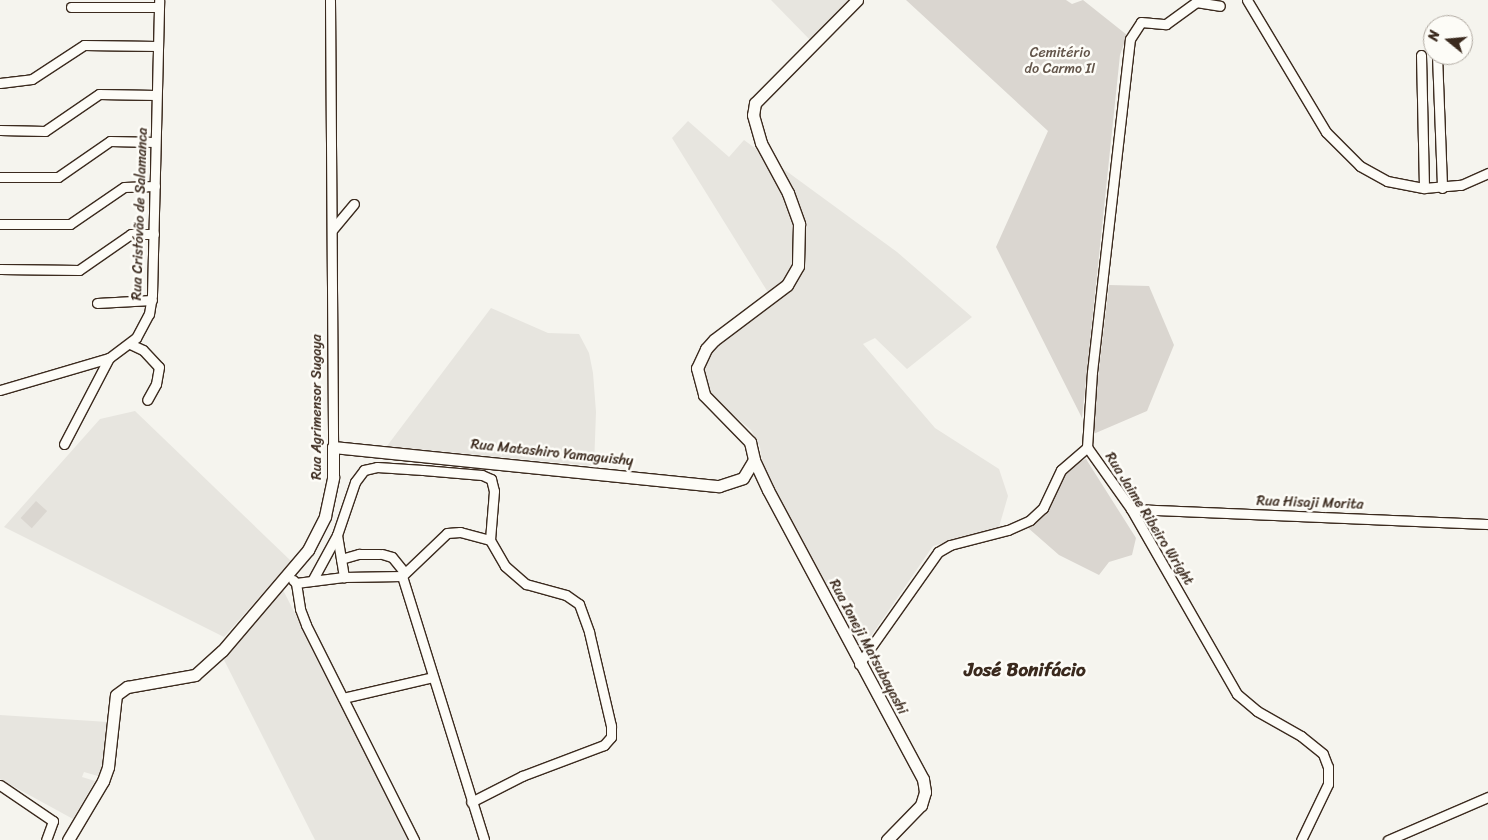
<!DOCTYPE html>
<html>
<head>
<meta charset="utf-8">
<style>
  body { margin:0 }
  #map { position:relative; width:1488px; height:840px; overflow:hidden; background:#f5f4ee; font-family:Sriracha,sans-serif }
  div>[style] { position:absolute }
  .built>* { inset:0; background:#e7e5df }
  .green>* { inset:0; background:#dad6d0; transform-origin:0 0 }
  .roads { filter:drop-shadow(1px 0 #3b2a1e) drop-shadow(-1px 0 #3b2a1e) drop-shadow(0 1px #3b2a1e) drop-shadow(0 -1px #3b2a1e) }
  .minor>* { height:9px; margin:-4.5px; padding:0 4.5px; transform-origin:4.5px; border-radius:4.5px; background:#fdfcf7 }
  .major>* { height:11px; margin:-5.5px; padding:0 5.5px; transform-origin:5.5px; border-radius:5.5px; background:#fdfcf7 }
  span { translate:-50% -50%; white-space:nowrap; text-align:center; line-height:1.15; -webkit-text-stroke:5px #fdfcf7; paint-order:stroke }
  .park-label { font-size:14px; color:#63554a }
  .street-label { font-size:14px; color:#3b2a1e }
  .district-label { font-size:19px; color:#3b2a1e; font-weight:700 }
  .north { position:absolute; left:1423px; top:15px; width:50px; height:50px; box-sizing:border-box; background:#fdfcf7; border:1px solid #afa8a0; border-radius:50%; rotate:287deg; font-size:14px; font-weight:700; line-height:20px; text-align:center; color:#3b2a1e }
  .north::after { content:''; display:block; margin:auto; width:18px; height:22px; background:#3b2a1e; clip-path:polygon(50% 0,100% 100%,50% 72%,0 100%) }
</style>
</head>
<body>
<div id="map">
  <div class="built">
    <i style="clip-path:polygon(771px 0,854px 0,813px 43px)"></i>
    <i style="clip-path:polygon(688px 121px,729px 157px,744px 140px,897px 252px,972px 317px,907px 369px,875px 338px,863px 344px,935px 428px,999px 469px,1008px 496px,999px 527px,933px 546px,858px 655px,764px 475px,760px 447px,751px 430px,710px 396px,703px 373px,705px 361px,713px 348px,774px 302px,672px 138px)"></i>
    <i style="clip-path:polygon(491px 308px,548px 333px,579px 334px,589px 353px,593px 373px,596px 412px,594px 466px,387px 446px)"></i>
    <i style="clip-path:polygon(135px 411px,291px 561px,224px 637px,4px 527px,100px 419px)"></i>
    <i style="clip-path:polygon(283px 590px,411px 840px,315px 840px,222px 656px)"></i>
    <i style="clip-path:polygon(0 715px,108px 722px,102px 771px,98px 776px,84px 772px,82px 777px,95px 781px,73px 819px,0 779px)"></i>
  </div>
  <div class="green">
    <i style="clip-path:polygon(906px 0,1066px 0,1072px 4px,1083px 0,1127px 35px,1120px 55px,1082px 418px,996px 247px,1048px 131px)"></i>
    <i style="clip-path:polygon(1109px 285px,1149px 286px,1174px 345px,1147px 411px,1091px 435px)"></i>
    <i style="clip-path:polygon(1086px 459px,1136px 538px,1132px 555px,1109px 562px,1099px 575px,1059px 555px,1027px 527px,1064px 469px)"></i>
    <i style="left:36px;top:501px;width:15px;height:23px;rotate:42deg"></i>
  </div>
  <div class="roads">
    <div class="minor">
      <i style="left:330px;top:0;width:447px;rotate:89.6deg"></i>
      <i style="left:1247px;top:0;width:154px;rotate:59.1deg"></i>
      <i style="left:1326px;top:132px;width:48px;rotate:45deg"></i>
      <i style="left:1360px;top:166px;width:31px;rotate:29deg"></i>
      <i style="left:1387px;top:181px;width:38px;rotate:11deg"></i>
      <i style="left:1424px;top:188px;width:37px;rotate:-5deg"></i>
      <i style="left:1461px;top:185px;width:30px;rotate:-24deg"></i>
      <i style="left:71px;top:7px;width:88px"></i>
      <i style="left:1421px;top:55px;width:133px;rotate:88.7deg"></i>
      <i style="left:1437px;top:55px;width:133px;rotate:87.8deg"></i>
      <i style="left:0;top:83px;width:32px;rotate:-7deg"></i>
      <i style="left:32px;top:79px;width:62px;rotate:-33.2deg"></i>
      <i style="left:84px;top:45px;width:73px;rotate:0.8deg"></i>
      <i style="left:0;top:130px;width:45px;rotate:1.3deg"></i>
      <i style="left:45px;top:131px;width:65px;rotate:-34.4deg"></i>
      <i style="left:99px;top:94px;width:57px;rotate:1deg"></i>
      <i style="left:0;top:177px;width:58px"></i>
      <i style="left:58px;top:177px;width:63px;rotate:-34.7deg"></i>
      <i style="left:110px;top:141px;width:45px;rotate:1.3deg"></i>
      <i style="left:0;top:224px;width:70px"></i>
      <i style="left:70px;top:224px;width:65px;rotate:-34.4deg"></i>
      <i style="left:124px;top:187px;width:31px;rotate:-2deg"></i>
      <i style="left:332px;top:230px;width:34px;rotate:-50deg"></i>
      <i style="left:0;top:269px;width:79px;rotate:0.7deg"></i>
      <i style="left:79px;top:270px;width:63px;rotate:-34.7deg"></i>
      <i style="left:131px;top:234px;width:23px"></i>
      <i style="left:97px;top:303px;width:55px;rotate:-3.1deg"></i>
      <i style="left:130px;top:344px;width:14px;rotate:25deg"></i>
      <i style="left:143px;top:350px;width:23px;rotate:47deg"></i>
      <i style="left:159px;top:367px;width:17px;rotate:100deg"></i>
      <i style="left:156px;top:384px;width:18px;rotate:119deg"></i>
      <i style="left:0;top:390px;width:114px;rotate:-16.4deg"></i>
      <i style="left:109px;top:358px;width:34px;rotate:-37deg"></i>
      <i style="left:136px;top:338px;width:27px;rotate:-62deg"></i>
      <i style="left:149px;top:314px;width:19px;rotate:-81deg"></i>
      <i style="left:152px;top:295px;width:295px;rotate:-88.6deg"></i>
      <i style="left:64px;top:444px;width:97px;rotate:-62.4deg"></i>
      <i style="left:1087px;top:447px;width:75px;rotate:-86.2deg"></i>
      <i style="left:1092px;top:372px;width:335px;rotate:-83.5deg"></i>
      <i style="left:1130px;top:39px;width:20px;rotate:-57deg"></i>
      <i style="left:1141px;top:22px;width:25px;rotate:5deg"></i>
      <i style="left:1166px;top:24px;width:37px;rotate:-36deg"></i>
      <i style="left:1196px;top:2px;width:24px;rotate:9deg"></i>
      <i style="left:1087px;top:447px;width:76px;rotate:54.6deg"></i>
      <i style="left:1131px;top:509px;width:213px;rotate:60.2deg"></i>
      <i style="left:1237px;top:694px;width:26px;rotate:40deg"></i>
      <i style="left:1257px;top:711px;width:51px;rotate:29.6deg"></i>
      <i style="left:1301px;top:736px;width:28px;rotate:39deg"></i>
      <i style="left:1323px;top:754px;width:14px;rotate:69deg"></i>
      <i style="left:1328px;top:767px;width:17px;rotate:90deg"></i>
      <i style="left:1328px;top:784px;width:62px;rotate:115.7deg"></i>
      <i style="left:1131px;top:509px;width:357px;rotate:2.4deg"></i>
      <i style="left:337px;top:535px;width:43px;rotate:80.5deg"></i>
      <i style="left:382px;top:554px;width:10px;rotate:17deg"></i>
      <i style="left:392px;top:557px;width:19px;rotate:51deg"></i>
      <i style="left:341px;top:559px;width:19px;rotate:-16deg"></i>
      <i style="left:359px;top:554px;width:20px"></i>
      <i style="left:402px;top:576px;width:62px;rotate:-43.7deg"></i>
      <i style="left:447px;top:533px;width:13px;rotate:-4deg"></i>
      <i style="left:460px;top:532px;width:31px;rotate:15deg"></i>
      <i style="left:293px;top:580px;width:4px;rotate:45deg"></i>
      <i style="left:296px;top:583px;width:48px;rotate:-7.1deg"></i>
      <i style="left:344px;top:577px;width:58px;rotate:-1deg"></i>
      <i style="left:402px;top:576px;width:276px;rotate:72.7deg"></i>
      <i style="left:312px;top:581px;width:52px;rotate:-61.5deg"></i>
      <i style="left:337px;top:535px;width:56px;rotate:-71.2deg"></i>
      <i style="left:355px;top:482px;width:15px;rotate:-53deg"></i>
      <i style="left:364px;top:470px;width:13px;rotate:-13deg"></i>
      <i style="left:377px;top:467px;width:46px;rotate:3.7deg"></i>
      <i style="left:423px;top:470px;width:59px;rotate:4.8deg"></i>
      <i style="left:482px;top:475px;width:10px;rotate:24deg"></i>
      <i style="left:491px;top:479px;width:12px;rotate:76deg"></i>
      <i style="left:494px;top:491px;width:49px;rotate:94.7deg"></i>
      <i style="left:490px;top:540px;width:30px;rotate:60deg"></i>
      <i style="left:505px;top:566px;width:28px;rotate:41deg"></i>
      <i style="left:526px;top:584px;width:41px;rotate:15.4deg"></i>
      <i style="left:566px;top:595px;width:16px;rotate:35deg"></i>
      <i style="left:579px;top:604px;width:30px;rotate:70deg"></i>
      <i style="left:589px;top:632px;width:97px;rotate:76.8deg"></i>
      <i style="left:611px;top:726px;width:11px;rotate:90deg"></i>
      <i style="left:611px;top:737px;width:11px;rotate:131deg"></i>
      <i style="left:604px;top:745px;width:88px;rotate:159.3deg"></i>
      <i style="left:522px;top:776px;width:57px;rotate:153deg"></i>
      <i style="left:296px;top:583px;width:26px;rotate:81deg"></i>
      <i style="left:300px;top:609px;width:17px;rotate:69deg"></i>
      <i style="left:306px;top:625px;width:241px;rotate:63.3deg"></i>
      <i style="left:859px;top:664px;width:137px;rotate:-54.8deg"></i>
      <i style="left:938px;top:552px;width:14px;rotate:-30deg"></i>
      <i style="left:950px;top:545px;width:60px;rotate:-14.5deg"></i>
      <i style="left:1008px;top:530px;width:24px;rotate:-24deg"></i>
      <i style="left:1030px;top:520px;width:18px;rotate:-43deg"></i>
      <i style="left:1043px;top:508px;width:42px;rotate:-64.7deg"></i>
      <i style="left:1061px;top:470px;width:35px;rotate:-41deg"></i>
      <i style="left:343px;top:698px;width:92px;rotate:-13.1deg"></i>
      <i style="left:0;top:785px;width:64px;rotate:34.2deg"></i>
      <i style="left:53px;top:821px;width:20px;rotate:110deg"></i>
      <i style="left:1388px;top:840px;width:109px;rotate:-23.3deg"></i>
    </div>
    <div class="major">
      <i style="left:857px;top:0;width:145px;rotate:134.7deg"></i>
      <i style="left:755px;top:103px;width:12px;rotate:99deg"></i>
      <i style="left:753px;top:115px;width:29px;rotate:74deg"></i>
      <i style="left:761px;top:143px;width:57px;rotate:61.6deg"></i>
      <i style="left:788px;top:193px;width:33px;rotate:70deg"></i>
      <i style="left:799px;top:224px;width:42px;rotate:91.4deg"></i>
      <i style="left:798px;top:266px;width:22px;rotate:120deg"></i>
      <i style="left:787px;top:285px;width:91px;rotate:143deg"></i>
      <i style="left:714px;top:340px;width:12px;rotate:132deg"></i>
      <i style="left:706px;top:349px;width:21px;rotate:115deg"></i>
      <i style="left:697px;top:368px;width:28px;rotate:75deg"></i>
      <i style="left:704px;top:395px;width:66px;rotate:45.6deg"></i>
      <i style="left:750px;top:442px;width:18px;rotate:77deg"></i>
      <i style="left:754px;top:460px;width:33px;rotate:65deg"></i>
      <i style="left:768px;top:490px;width:328px;rotate:61.8deg"></i>
      <i style="left:923px;top:779px;width:13px;rotate:81deg"></i>
      <i style="left:925px;top:792px;width:14px;rotate:107deg"></i>
      <i style="left:921px;top:805px;width:49px;rotate:134.2deg"></i>
      <i style="left:68px;top:840px;width:69px;rotate:-59.3deg"></i>
      <i style="left:103px;top:781px;width:15px;rotate:-70deg"></i>
      <i style="left:108px;top:767px;width:72px;rotate:-83.7deg"></i>
      <i style="left:116px;top:695px;width:14px;rotate:-36deg"></i>
      <i style="left:127px;top:687px;width:69px;rotate:-10deg"></i>
      <i style="left:195px;top:675px;width:36px;rotate:-42deg"></i>
      <i style="left:222px;top:651px;width:133px;rotate:-49.6deg"></i>
      <i style="left:308px;top:550px;width:38px;rotate:-63deg"></i>
      <i style="left:325px;top:516px;width:40px;rotate:-78deg"></i>
      <i style="left:333px;top:477px;width:30px;rotate:-90deg"></i>
      <i style="left:333px;top:447px;width:388px;rotate:5.8deg"></i>
      <i style="left:719px;top:486px;width:25px;rotate:-18deg"></i>
      <i style="left:743px;top:478px;width:21px;rotate:-59deg"></i>
    </div>
  </div>
  <div class="park-label">
    <span style="left:1060px;top:61px">Cemitério<br>do Carmo II</span>
  </div>
  <div class="street-label">
    <span style="left:140px;top:214px;rotate:-88deg">Rua Cristóvão de Salamanca</span>
    <span style="left:317px;top:407px;rotate:-90deg">Rua Agrimensor Sugaya</span>
    <span style="left:552px;top:453px;rotate:6deg">Rua Matashiro Yamaguishy</span>
    <span style="left:1310px;top:503px;rotate:2deg">Rua Hisaji Morita</span>
    <span style="left:1149px;top:519px;rotate:58deg">Rua Jaime Ribeiro Wright</span>
    <span style="left:868px;top:647px;rotate:62deg">Rua Ioneji Matsubayashi</span>
  </div>
  <div class="district-label">
    <span style="left:1025px;top:670px">José Bonifácio</span>
  </div>
  <div class="north">N</div>
</div>
</body>
</html>
